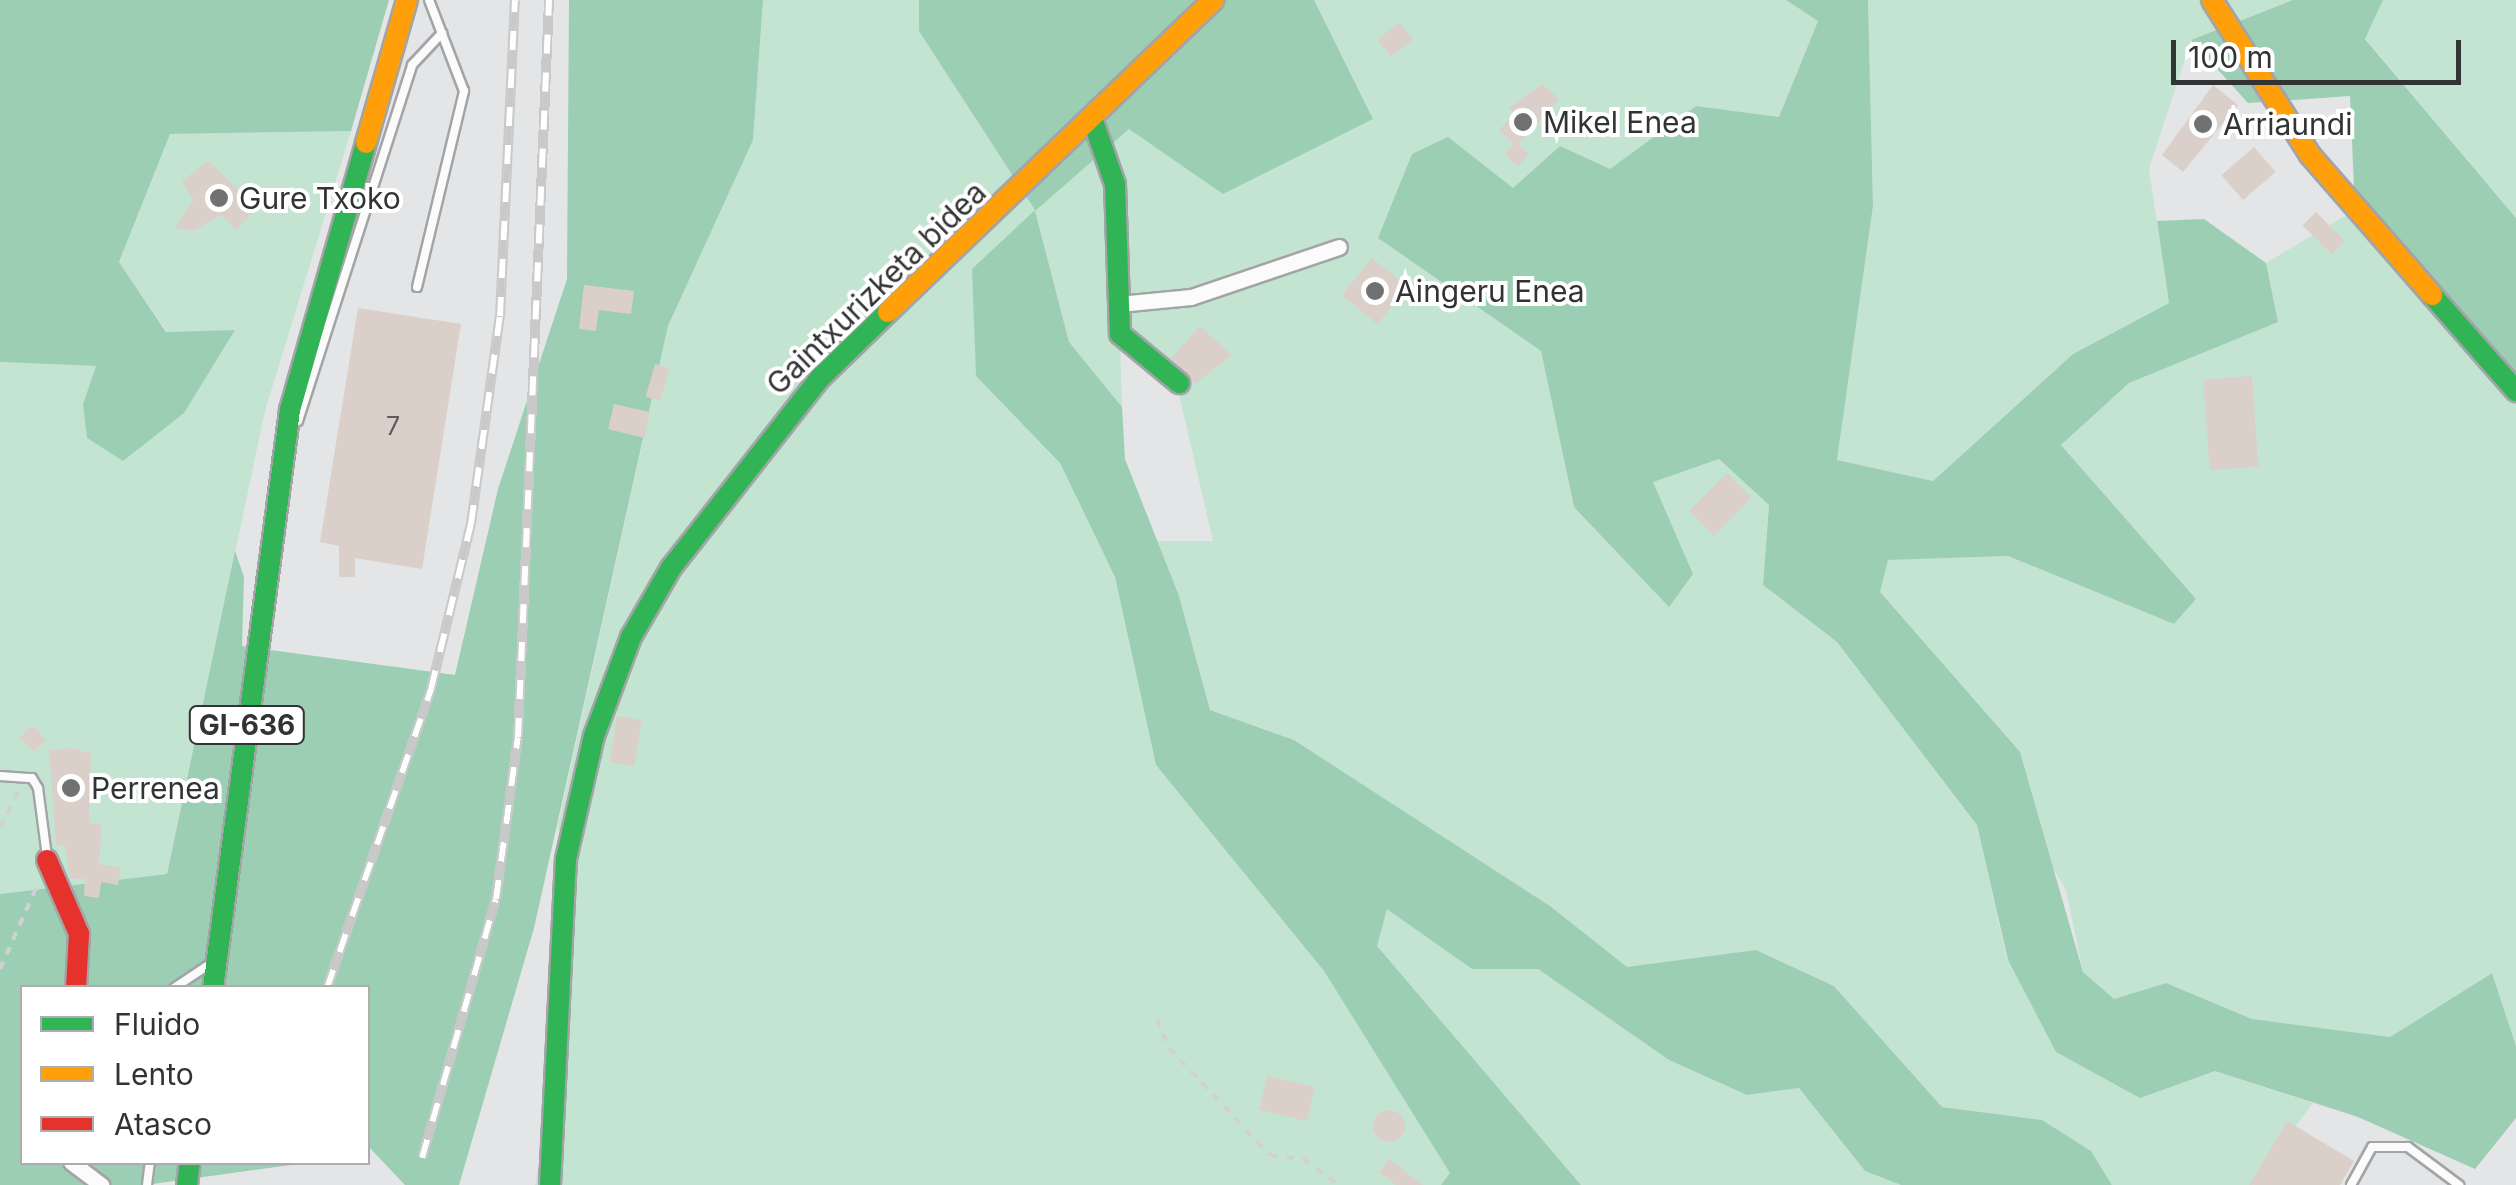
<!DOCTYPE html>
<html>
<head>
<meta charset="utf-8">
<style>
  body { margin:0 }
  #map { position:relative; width:2516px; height:1185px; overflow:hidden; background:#e3e5e7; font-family:Inter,sans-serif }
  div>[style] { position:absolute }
  .green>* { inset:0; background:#c4e4d2 }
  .forest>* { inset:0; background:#9cceb4 }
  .building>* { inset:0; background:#dbd0c9; transform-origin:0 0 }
  .round { border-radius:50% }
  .path>* { height:4px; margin-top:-2px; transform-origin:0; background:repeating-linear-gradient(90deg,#d1d1d2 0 8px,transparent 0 16px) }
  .roads { filter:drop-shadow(2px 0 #a2a4a6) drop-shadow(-2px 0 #a2a4a6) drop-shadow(0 2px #a2a4a6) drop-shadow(0 -2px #a2a4a6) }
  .lane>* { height:8px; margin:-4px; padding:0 4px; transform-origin:4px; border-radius:4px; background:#fbfbfb }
  .street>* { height:15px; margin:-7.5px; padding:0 7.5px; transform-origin:7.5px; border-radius:7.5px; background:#fbfbfb }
  .fast>* { height:20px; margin:-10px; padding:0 10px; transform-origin:10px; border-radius:10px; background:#30b455 }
  .slow>* { height:20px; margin:-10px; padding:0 10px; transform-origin:10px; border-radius:10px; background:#ff9f0a }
  .jam>* { height:20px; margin:-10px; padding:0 10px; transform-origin:10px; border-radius:10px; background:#e5322d }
  .rail>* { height:10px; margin-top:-5px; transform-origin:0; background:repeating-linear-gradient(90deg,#fff 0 19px,#c9c9c9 0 38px); box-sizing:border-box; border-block:2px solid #c9c9c9 }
  .dots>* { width:28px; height:28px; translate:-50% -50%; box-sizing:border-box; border:5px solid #fff; border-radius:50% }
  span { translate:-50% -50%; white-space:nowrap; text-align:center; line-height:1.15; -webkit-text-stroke:8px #fff; paint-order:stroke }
  .number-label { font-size:25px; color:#5c5a5a }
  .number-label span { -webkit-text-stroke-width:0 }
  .shield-label span { padding:2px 8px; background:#fff; border:2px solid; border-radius:8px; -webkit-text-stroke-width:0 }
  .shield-label { font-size:28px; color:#323335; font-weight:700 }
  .poi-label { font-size:30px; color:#323335 }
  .left { translate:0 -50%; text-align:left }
  .street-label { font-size:30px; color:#323335 }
  .legend { position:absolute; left:20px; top:985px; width:350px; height:180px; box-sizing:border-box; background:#fff; border:2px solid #adadae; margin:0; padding:12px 18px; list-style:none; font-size:30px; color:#323335 }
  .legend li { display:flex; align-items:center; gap:20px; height:50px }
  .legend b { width:50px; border:2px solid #adadae }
  .scale { position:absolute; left:2171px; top:40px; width:290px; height:45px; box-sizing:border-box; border:5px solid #323335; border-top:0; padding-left:12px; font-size:30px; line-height:35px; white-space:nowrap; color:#323335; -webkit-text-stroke:8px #fff; paint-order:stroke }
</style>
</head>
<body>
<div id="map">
  <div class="green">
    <div style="clip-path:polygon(763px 0,919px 0,919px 31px,1129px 129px,1373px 119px,1314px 0,1786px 0,1818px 21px,1779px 117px,1696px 106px,1610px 170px,1513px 188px,1378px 238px,1541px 351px,1574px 507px,1693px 574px,1652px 482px,1719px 459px,1769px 505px,1763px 585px,1837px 642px,1977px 825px,2007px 960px,2139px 1098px,2215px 1071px,2313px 1103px,2250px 1185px,2112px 1185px,2091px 1151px,2042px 1120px,1942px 1107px,1834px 986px,1756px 950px,1627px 968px,1550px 906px,1294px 740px,1210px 710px,1179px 596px,1153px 541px,1213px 541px,1179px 394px,1120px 343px,1122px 407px,1069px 342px,1035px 212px,976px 376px,1060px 463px,1115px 577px,1156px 765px,1324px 971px,1451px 1173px,1441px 1185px,535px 1185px,570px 1005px,573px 835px,557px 830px,668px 326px,753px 140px)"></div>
    <div style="clip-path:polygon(1868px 0,2293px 0,2191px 40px,2149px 169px,2169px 303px,2073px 354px,1933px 481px,1837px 460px,1873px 206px)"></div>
    <div style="clip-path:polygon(2383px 0,2516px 0,2516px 218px,2365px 38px)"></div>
    <div style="clip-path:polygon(351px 131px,265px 411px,167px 874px,0 894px,0 362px,96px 366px,83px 404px,234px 330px,167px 332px,119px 262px,170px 134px)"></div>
    <div style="clip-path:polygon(2355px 210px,2516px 382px,2516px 1046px,2491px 973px,2390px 1037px,2252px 1019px,2166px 983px,2114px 999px,2083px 972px,2066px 890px,1927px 655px,1880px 592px,1887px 560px,2008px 556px,2174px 624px,2196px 599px,2061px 445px,2129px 383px,2277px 322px,2266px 263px)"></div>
    <div style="clip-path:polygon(1387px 908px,1472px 969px,1538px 969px,1669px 1060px,1747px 1095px,1799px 1088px,1865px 1171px,1901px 1185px,1581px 1185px,1376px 946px)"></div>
  </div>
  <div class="forest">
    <div style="clip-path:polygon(0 0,389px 0,351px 131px,170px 134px,119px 262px,166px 332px,235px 330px,184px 413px,123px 461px,87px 438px,83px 404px,96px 366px,0 362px)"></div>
    <div style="clip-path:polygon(569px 0,763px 0,753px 140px,668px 326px,534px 928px,459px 1185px,405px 1185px,368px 1146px,368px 988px,22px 988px,22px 1162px,306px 1163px,145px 1185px,0 1185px,0 894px,167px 874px,235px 551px,244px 577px,242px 646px,455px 675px,498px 489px,567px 279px)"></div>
    <div style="clip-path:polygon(919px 0,1314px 0,1373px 119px,1223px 194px,1129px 129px,1035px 211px,1069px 342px,1122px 407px,1125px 459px,1179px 596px,1210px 710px,1294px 740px,1550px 906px,1627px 967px,1756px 950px,1834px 986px,1942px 1107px,2042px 1120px,2091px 1151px,2112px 1185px,1901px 1185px,1865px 1171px,1799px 1088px,1747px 1095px,1669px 1060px,1538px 969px,1472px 969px,1387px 909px,1377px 946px,1581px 1185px,1441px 1185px,1450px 1173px,1324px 971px,1156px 765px,1115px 577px,1060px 463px,976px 376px,972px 269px,1035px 210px,919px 31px)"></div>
    <div style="clip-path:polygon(1786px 0,1868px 0,1873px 206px,1837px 460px,1933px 481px,2073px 354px,2169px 303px,2157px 221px,2204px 219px,2266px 263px,2278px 322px,2129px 383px,2061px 445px,2196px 599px,2174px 624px,2008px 556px,1888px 560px,1880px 592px,2020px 752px,2083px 972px,2114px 999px,2166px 983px,2252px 1019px,2390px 1037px,2492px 973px,2516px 1046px,2516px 1118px,2475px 1169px,2358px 1117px,2215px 1071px,2140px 1098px,2056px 1052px,2008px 960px,1977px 825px,1837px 642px,1763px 585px,1769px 505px,1719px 459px,1653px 482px,1693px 574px,1669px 607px,1574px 507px,1541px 351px,1378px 238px,1412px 154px,1448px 137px,1513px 188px,1560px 146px,1610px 169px,1696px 106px,1779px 117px,1818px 21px)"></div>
    <div style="clip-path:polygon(2293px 0,2383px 0,2365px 39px,2516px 218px,2516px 381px,2355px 210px,2350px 96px,2248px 103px,2191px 40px)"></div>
  </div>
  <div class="building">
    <div style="left:1399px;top:22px;width:22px;height:28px;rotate:51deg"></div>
    <div style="clip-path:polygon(1542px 84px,1559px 99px,1519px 144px,1529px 154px,1518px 166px,1504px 154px,1514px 144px,1499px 130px,1515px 114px,1509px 108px)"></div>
    <div style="clip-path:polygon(2213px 85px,2238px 105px,2183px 172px,2162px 155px)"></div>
    <div style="left:2254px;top:147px;width:33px;height:43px;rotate:49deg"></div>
    <div style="clip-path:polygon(208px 161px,257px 207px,237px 230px,221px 215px,194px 231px,175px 228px,193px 200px,182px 181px)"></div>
    <div style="left:2316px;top:212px;width:41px;height:19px;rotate:45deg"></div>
    <div style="left:1372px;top:258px;width:46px;height:48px;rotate:39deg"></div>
    <div style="clip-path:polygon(584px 285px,634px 291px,631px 314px,599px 310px,596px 331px,579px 329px)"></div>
    <div style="clip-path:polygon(358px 308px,461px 324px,422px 569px,355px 558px,355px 577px,339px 577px,339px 546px,320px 542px)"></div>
    <div style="clip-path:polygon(1200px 326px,1232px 355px,1195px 384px,1171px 358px)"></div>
    <div style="left:655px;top:364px;width:15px;height:34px;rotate:16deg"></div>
    <div style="left:2252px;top:376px;width:91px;height:49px;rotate:86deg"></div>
    <div style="left:614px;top:404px;width:37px;height:26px;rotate:13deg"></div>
    <div style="left:1727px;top:473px;width:35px;height:54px;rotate:45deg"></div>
    <div style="left:617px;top:716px;width:25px;height:47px;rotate:9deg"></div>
    <div style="left:32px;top:725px;width:20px;height:18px;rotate:45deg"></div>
    <div style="clip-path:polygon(74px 748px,91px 754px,89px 823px,102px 824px,99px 864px,121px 868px,118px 885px,101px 882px,99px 898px,84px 896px,85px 879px,70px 879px,65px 846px,56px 845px,49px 750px)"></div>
    <div style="left:1267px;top:1076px;width:49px;height:35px;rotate:13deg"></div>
    <div class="round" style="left:1373px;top:1110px;width:32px;height:32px"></div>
    <div style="clip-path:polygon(2287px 1121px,2354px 1161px,2340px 1185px,2249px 1185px)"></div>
    <div style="clip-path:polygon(1389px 1159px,1423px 1185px,1396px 1185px,1379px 1172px)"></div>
  </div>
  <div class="path">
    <div style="left:0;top:828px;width:40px;rotate:-63.4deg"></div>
    <div style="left:0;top:969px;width:91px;rotate:-66deg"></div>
    <div style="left:1157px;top:1019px;width:31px;rotate:68deg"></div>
    <div style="left:1169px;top:1048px;width:147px;rotate:46.7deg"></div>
    <div style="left:1270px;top:1155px;width:33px;rotate:7deg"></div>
    <div style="left:1303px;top:1159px;width:44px;rotate:35.8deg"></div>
  </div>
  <div class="roads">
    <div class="lane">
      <div style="left:417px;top:287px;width:202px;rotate:-76.5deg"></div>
      <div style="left:464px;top:91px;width:97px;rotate:-111deg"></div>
      <div style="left:298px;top:421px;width:374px;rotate:-72.2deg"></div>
      <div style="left:412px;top:65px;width:44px;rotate:-46.8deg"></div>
      <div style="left:0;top:776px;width:32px;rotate:4deg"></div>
      <div style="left:32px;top:778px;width:12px;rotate:59deg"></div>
      <div style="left:38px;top:788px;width:69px;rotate:82.5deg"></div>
      <div style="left:174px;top:988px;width:47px;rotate:-33.7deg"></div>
      <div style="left:147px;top:1185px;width:23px;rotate:-83deg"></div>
      <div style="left:2351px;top:1185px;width:43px;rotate:-61.1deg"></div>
      <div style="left:2372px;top:1147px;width:36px"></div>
      <div style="left:2408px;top:1147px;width:64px;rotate:36.7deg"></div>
    </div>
    <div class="street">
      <div style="left:1119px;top:304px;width:72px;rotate:-5.6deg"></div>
      <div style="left:1191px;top:297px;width:156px;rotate:-18.7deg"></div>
      <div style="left:71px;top:1162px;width:38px;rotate:37deg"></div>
    </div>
    <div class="fast">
      <div style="left:1093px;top:121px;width:67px;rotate:70.8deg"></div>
      <div style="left:1115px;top:184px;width:150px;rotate:88.1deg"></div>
      <div style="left:1120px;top:334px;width:77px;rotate:39.7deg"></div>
      <div style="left:2432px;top:295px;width:128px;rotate:48.8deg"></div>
      <div style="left:213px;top:988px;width:583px;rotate:-82.41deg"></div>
      <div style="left:290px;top:410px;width:278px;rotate:-74.1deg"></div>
      <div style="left:187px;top:1185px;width:23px;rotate:-83deg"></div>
      <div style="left:550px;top:1185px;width:326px;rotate:-87.2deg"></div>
      <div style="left:566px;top:859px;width:126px;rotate:-77.2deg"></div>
      <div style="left:594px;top:736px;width:106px;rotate:-69.5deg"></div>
      <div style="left:631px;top:637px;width:80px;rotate:-59.9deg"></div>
      <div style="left:671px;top:568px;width:243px;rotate:-51.9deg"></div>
      <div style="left:821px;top:377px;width:93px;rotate:-44.1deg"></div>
    </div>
    <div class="slow">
      <div style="left:2212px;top:0;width:183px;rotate:57.7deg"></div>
      <div style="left:2310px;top:155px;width:186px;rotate:48.9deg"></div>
      <div style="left:366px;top:143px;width:149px;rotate:-74deg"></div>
      <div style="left:888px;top:312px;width:451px;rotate:-43.8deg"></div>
    </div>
    <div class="jam">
      <div style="left:47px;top:860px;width:81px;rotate:66.6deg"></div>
      <div style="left:79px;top:934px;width:54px;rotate:93.2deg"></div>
    </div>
  </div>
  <div class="rail">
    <div style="left:327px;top:988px;width:317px;rotate:-70.8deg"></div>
    <div style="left:431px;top:689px;width:170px;rotate:-76.4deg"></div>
    <div style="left:471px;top:524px;width:210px;rotate:-82.1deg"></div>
    <div style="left:500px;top:316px;width:316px;rotate:-87.3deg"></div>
    <div style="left:422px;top:1158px;width:269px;rotate:-74.1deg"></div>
    <div style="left:496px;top:899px;width:163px;rotate:-82.3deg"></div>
    <div style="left:518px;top:737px;width:738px;rotate:-87.59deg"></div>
  </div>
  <div class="dots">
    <div style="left:1523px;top:122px;background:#707173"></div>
    <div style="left:2203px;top:124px;background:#707173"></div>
    <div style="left:219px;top:198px;background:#707173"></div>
    <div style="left:1375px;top:291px;background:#707173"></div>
    <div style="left:71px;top:788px;background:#707173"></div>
  </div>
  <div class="number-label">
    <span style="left:393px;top:426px">7</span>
  </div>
  <div class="shield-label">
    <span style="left:247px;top:725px">GI-636</span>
  </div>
  <div class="poi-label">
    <span class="left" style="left:1543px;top:122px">Mikel Enea</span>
    <span class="left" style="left:2223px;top:124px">Arriaundi</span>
    <span class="left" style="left:239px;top:198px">Gure Txoko</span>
    <span class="left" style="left:1395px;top:291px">Aingeru Enea</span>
    <span class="left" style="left:91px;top:788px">Perrenea</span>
  </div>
  <div class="street-label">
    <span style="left:876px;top:288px;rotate:-44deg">Gaintxurizketa bidea</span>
  </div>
  <ul class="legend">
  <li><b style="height:12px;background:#30b455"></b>Fluido</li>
  <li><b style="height:12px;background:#ff9f0a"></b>Lento</li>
  <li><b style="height:12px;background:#e5322d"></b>Atasco</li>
  </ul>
  <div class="scale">100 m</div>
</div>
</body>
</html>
